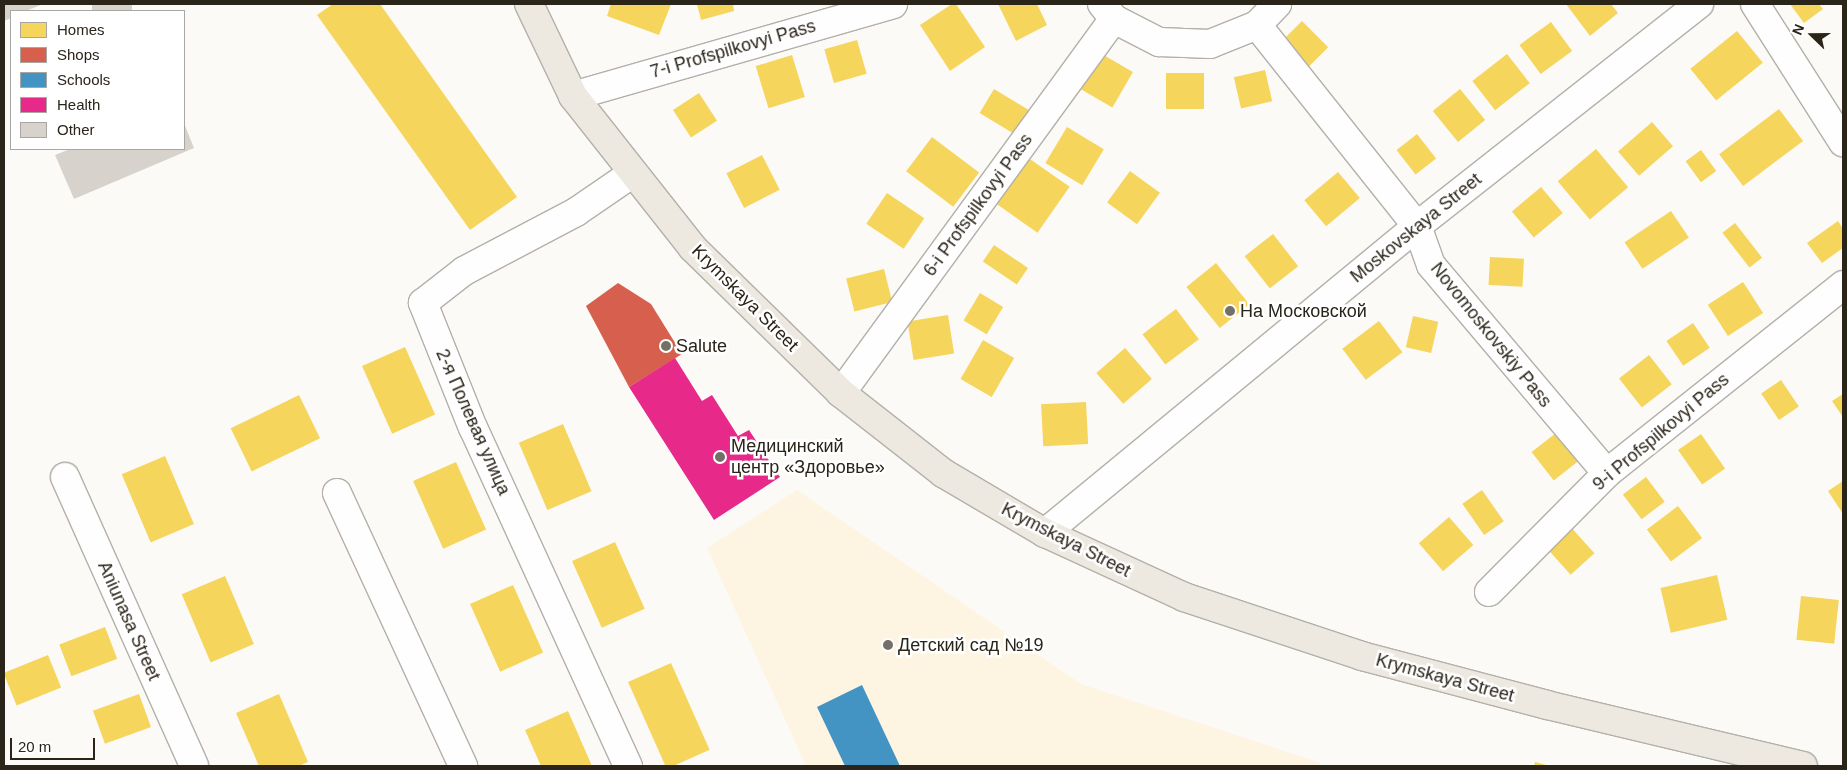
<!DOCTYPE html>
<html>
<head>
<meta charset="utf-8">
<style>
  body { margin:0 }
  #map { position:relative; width:1847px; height:770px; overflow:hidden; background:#fcfaf7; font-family:Arial,sans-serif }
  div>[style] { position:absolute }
  .built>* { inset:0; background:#fef4e2 }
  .homes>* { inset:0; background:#f6d55c; transform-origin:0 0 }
  .shops>* { inset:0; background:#d6604d }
  .schools>* { inset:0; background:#4393c3 }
  .health>* { inset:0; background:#e7298a }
  .building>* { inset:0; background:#d7d3cc; transform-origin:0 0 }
  .roads { filter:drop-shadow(1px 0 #b3b0a9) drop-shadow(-1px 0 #b3b0a9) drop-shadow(0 1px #b3b0a9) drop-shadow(0 -1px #b3b0a9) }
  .minor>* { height:28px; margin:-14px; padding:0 14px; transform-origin:14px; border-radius:14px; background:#fffefe }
  .major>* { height:28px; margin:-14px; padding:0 14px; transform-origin:14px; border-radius:14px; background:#ede9e1 }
  .dots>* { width:14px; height:14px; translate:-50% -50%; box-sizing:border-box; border:2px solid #fff; border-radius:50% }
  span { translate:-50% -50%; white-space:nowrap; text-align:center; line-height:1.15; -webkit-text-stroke:5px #fff; paint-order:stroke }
  .street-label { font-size:18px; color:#2a2419 }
  .poi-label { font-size:18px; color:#2a2419 }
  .left { translate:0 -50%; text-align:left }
  .frame { position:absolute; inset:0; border:5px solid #2a2419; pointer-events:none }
  .legend { position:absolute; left:10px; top:10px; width:175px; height:140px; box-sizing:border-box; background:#fff; border:1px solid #aaa7a3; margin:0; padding:6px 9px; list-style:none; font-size:15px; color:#2a2419 }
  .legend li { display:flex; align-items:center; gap:10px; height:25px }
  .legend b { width:25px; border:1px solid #aaa7a3 }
  .north { position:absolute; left:1787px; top:10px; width:50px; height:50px; -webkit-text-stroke:4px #fff; paint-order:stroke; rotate:292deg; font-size:14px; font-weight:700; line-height:20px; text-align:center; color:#2a2419 }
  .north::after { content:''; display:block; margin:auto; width:18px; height:22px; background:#2a2419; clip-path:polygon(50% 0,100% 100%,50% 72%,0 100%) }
  .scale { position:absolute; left:10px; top:738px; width:85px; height:22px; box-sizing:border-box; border:2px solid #2a2419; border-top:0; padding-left:6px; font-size:15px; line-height:18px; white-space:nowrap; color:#2a2419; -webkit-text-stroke:4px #fff; paint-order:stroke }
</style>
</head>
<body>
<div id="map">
  <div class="built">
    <div style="clip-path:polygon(797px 490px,1081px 684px,1318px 762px,1321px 766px,806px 766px,707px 548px)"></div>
  </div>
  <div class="homes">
    <div style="clip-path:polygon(333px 4px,380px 4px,517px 197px,470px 230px,317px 15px)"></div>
    <div style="clip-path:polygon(611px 4px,671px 4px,659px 35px,607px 16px)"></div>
    <div style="clip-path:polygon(697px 4px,733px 4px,734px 11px,701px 20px)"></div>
    <div style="clip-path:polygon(952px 4px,956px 4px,985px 47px,950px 71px,920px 25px)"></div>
    <div style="clip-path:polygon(998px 4px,1037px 4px,1047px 25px,1016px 41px)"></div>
    <div style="clip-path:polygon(1566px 4px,1611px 4px,1618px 13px,1590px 36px)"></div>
    <div style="clip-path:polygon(1790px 4px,1819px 4px,1823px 9px,1804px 23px)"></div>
    <div style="left:1302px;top:21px;width:37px;height:28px;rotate:45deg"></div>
    <div style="left:1551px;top:22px;width:36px;height:39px;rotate:54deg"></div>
    <div style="left:1737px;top:31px;width:41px;height:60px;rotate:51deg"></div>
    <div style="left:857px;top:40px;width:35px;height:34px;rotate:74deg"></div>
    <div style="left:1100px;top:53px;width:38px;height:41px;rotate:30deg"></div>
    <div style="left:1507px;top:54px;width:37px;height:44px;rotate:52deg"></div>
    <div style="left:792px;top:55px;width:44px;height:38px;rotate:73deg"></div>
    <div style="left:1265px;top:70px;width:32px;height:32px;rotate:77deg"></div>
    <div style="left:1204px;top:73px;width:36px;height:38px;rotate:90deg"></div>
    <div style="left:994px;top:89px;width:42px;height:28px;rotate:31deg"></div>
    <div style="left:1460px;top:89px;width:40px;height:35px;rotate:51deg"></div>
    <div style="left:699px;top:93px;width:33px;height:31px;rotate:57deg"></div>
    <div style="left:1779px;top:109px;width:40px;height:75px;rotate:53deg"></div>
    <div style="left:1652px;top:122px;width:32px;height:45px;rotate:49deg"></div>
    <div style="left:1067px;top:127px;width:43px;height:42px;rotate:31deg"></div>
    <div style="left:1417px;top:134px;width:31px;height:26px;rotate:52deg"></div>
    <div style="left:932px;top:137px;width:59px;height:43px;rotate:37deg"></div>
    <div style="left:1596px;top:149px;width:50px;height:50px;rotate:50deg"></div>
    <div style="left:1701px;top:150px;width:26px;height:19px;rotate:54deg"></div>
    <div style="left:762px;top:155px;width:39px;height:40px;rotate:63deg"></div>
    <div style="left:1027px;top:157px;width:52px;height:56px;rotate:35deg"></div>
    <div style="left:1130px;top:171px;width:37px;height:39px;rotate:36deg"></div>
    <div style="left:1338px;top:172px;width:34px;height:44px;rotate:50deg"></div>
    <div style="left:1541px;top:187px;width:34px;height:38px;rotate:50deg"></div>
    <div style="left:887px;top:193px;width:45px;height:37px;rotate:34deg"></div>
    <div style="left:1671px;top:211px;width:32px;height:56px;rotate:56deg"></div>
    <div style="clip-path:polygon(1838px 221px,1843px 229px,1843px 248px,1822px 263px,1807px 243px)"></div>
    <div style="left:1735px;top:223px;width:44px;height:16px;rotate:52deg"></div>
    <div style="left:1273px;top:234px;width:41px;height:36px;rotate:52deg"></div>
    <div style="left:994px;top:245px;width:41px;height:20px;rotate:34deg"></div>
    <div style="left:1490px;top:257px;width:34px;height:28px;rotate:3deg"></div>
    <div style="left:1216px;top:263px;width:53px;height:38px;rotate:51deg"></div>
    <div style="left:884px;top:269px;width:34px;height:39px;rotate:76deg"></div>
    <div style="left:1743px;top:282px;width:37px;height:42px;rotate:57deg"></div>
    <div style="left:980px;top:293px;width:27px;height:32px;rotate:31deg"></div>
    <div style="left:1176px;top:309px;width:38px;height:42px;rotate:53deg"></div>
    <div style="left:948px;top:315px;width:39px;height:41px;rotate:81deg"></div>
    <div style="left:1413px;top:316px;width:26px;height:32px;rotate:13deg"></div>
    <div style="left:1379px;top:321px;width:39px;height:46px;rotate:53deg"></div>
    <div style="left:1693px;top:323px;width:30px;height:32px;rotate:56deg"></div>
    <div style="left:983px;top:340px;width:36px;height:45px;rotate:30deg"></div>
    <div style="left:405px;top:347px;width:74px;height:47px;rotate:66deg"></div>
    <div style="left:1125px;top:348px;width:41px;height:38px;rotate:49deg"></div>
    <div style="left:1649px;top:355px;width:37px;height:38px;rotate:52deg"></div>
    <div style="left:1781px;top:380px;width:32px;height:24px;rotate:56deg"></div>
    <div style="clip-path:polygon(1843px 394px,1843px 417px,1832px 401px)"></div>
    <div style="left:299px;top:395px;width:48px;height:76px;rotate:64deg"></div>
    <div style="left:1086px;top:402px;width:42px;height:45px;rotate:87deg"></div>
    <div style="left:563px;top:424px;width:73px;height:48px;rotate:67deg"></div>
    <div style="left:1556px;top:433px;width:36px;height:31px;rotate:52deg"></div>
    <div style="left:1701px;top:434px;width:42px;height:28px;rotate:55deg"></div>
    <div style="left:165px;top:456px;width:74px;height:47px;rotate:67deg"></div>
    <div style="left:456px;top:462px;width:74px;height:47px;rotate:66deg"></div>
    <div style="left:1646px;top:477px;width:31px;height:29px;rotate:53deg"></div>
    <div style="clip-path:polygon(1843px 481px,1843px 514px,1828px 491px)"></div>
    <div style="left:1482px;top:490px;width:38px;height:24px;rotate:55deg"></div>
    <div style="left:1678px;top:506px;width:40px;height:39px;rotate:53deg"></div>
    <div style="left:1449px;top:517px;width:37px;height:40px;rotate:49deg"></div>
    <div style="left:1569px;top:525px;width:38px;height:32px;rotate:48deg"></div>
    <div style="left:615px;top:542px;width:73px;height:47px;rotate:66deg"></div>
    <div style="left:1717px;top:575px;width:46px;height:58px;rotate:77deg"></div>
    <div style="left:225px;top:576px;width:74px;height:47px;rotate:67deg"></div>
    <div style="left:513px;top:585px;width:74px;height:47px;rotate:66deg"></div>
    <div style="left:1801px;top:596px;width:38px;height:44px;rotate:6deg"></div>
    <div style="left:105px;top:627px;width:34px;height:49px;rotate:69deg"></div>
    <div style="left:48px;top:655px;width:35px;height:48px;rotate:68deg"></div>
    <div style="left:671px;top:663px;width:95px;height:47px;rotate:66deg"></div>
    <div style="left:139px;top:694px;width:35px;height:49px;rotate:70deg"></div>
    <div style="clip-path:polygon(279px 694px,308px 762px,299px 766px,259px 766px,236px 713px)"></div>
    <div style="clip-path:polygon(568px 711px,592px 766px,541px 766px,525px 730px)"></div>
    <div style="clip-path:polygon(1535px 762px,1550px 766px,1534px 766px)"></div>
  </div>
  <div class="shops">
    <div style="clip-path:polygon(618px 283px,651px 304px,682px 354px,629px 387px,586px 306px)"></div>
  </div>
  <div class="schools">
    <div style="clip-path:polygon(862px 685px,900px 766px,845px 766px,817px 707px)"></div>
  </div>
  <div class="health">
    <div style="clip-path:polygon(675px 358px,702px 401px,712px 395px,738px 436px,749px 430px,780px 477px,714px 520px,629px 387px)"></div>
  </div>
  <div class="building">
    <div style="clip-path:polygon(4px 4px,43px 4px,26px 11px,11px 11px,11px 18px,4px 21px)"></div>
    <div style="left:92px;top:4px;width:40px;height:8px"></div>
    <div style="clip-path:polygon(184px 123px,194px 148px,74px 199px,55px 155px,70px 149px,184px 149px)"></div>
  </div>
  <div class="roads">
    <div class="minor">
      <div style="left:1102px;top:4px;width:19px;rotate:51deg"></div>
      <div style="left:1114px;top:19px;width:51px;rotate:27.1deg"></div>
      <div style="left:1159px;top:42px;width:51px;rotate:2.2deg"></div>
      <div style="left:1210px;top:44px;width:51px;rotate:-22deg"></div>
      <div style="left:1257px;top:25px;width:29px;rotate:-46deg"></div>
      <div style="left:1755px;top:4px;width:164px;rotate:57.5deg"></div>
      <div style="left:1257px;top:25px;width:257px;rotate:51.5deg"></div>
      <div style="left:1417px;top:226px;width:41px;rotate:70.3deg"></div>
      <div style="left:1431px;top:265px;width:272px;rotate:49.8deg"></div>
      <div style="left:573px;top:96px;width:333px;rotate:-16deg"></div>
      <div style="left:841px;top:393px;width:463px;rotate:-53.9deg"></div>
      <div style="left:65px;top:477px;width:316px;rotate:65.9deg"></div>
      <div style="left:337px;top:493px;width:301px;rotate:65.2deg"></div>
      <div style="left:1045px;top:533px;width:482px;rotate:-39.5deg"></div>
      <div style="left:1417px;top:226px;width:359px;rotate:-38.2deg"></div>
      <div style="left:1489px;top:592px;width:168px;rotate:-45.2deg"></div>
      <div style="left:1607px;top:473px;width:302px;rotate:-38.5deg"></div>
      <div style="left:628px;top:766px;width:372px;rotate:-114.6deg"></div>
      <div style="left:473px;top:428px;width:135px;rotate:-111.8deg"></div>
      <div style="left:423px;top:303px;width:52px;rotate:-38deg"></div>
      <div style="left:464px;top:271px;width:127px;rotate:-27.8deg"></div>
      <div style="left:576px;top:212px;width:69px;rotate:-34.4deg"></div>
    </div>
    <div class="major">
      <div style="left:529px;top:4px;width:102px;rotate:64.4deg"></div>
      <div style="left:573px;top:96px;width:194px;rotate:51.7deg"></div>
      <div style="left:693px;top:248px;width:207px;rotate:44.4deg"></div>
      <div style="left:841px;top:393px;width:130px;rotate:38.1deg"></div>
      <div style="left:943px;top:473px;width:118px;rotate:30.5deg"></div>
      <div style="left:1045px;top:533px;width:153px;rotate:24.7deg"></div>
      <div style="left:1184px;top:597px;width:188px;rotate:18.3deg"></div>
      <div style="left:1362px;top:656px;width:191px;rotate:14.8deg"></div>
      <div style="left:1547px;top:705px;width:263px;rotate:13.4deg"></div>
    </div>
  </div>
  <div class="dots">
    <div style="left:1230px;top:311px;background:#746f67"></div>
    <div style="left:666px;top:346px;background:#746f67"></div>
    <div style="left:720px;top:457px;background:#746f67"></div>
    <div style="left:888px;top:645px;background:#746f67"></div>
  </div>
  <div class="street-label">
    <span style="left:733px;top:49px;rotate:-16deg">7-i Profspilkovyi Pass</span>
    <span style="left:978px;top:205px;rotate:-54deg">6-i Profspilkovyi Pass</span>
    <span style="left:1416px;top:228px;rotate:-39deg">Moskovskaya Street</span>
    <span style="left:745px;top:298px;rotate:45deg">Krymskaya Street</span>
    <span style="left:1491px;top:335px;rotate:51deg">Novomoskovskiy Pass</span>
    <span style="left:473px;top:422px;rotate:66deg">2-я Полевая улица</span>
    <span style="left:1661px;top:432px;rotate:-40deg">9-i Profspilkovyi Pass</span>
    <span style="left:1066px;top:540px;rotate:27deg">Krymskaya Street</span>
    <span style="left:129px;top:621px;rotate:66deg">Aniunasa Street</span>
    <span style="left:1445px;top:678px;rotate:15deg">Krymskaya Street</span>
  </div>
  <div class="poi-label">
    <span class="left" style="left:1240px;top:311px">На Московской</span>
    <span class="left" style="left:676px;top:346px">Salute</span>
    <span class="left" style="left:731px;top:457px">Медицинский<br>центр «Здоровье»</span>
    <span class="left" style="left:898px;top:645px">Детский сад №19</span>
  </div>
  <div class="frame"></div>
  <ul class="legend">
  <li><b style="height:14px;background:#f6d55c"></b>Homes</li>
  <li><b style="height:14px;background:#d6604d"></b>Shops</li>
  <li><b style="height:14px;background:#4393c3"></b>Schools</li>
  <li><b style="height:14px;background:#e7298a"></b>Health</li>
  <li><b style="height:14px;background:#d7d3cc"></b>Other</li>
  </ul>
  <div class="north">N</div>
  <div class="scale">20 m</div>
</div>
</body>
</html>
